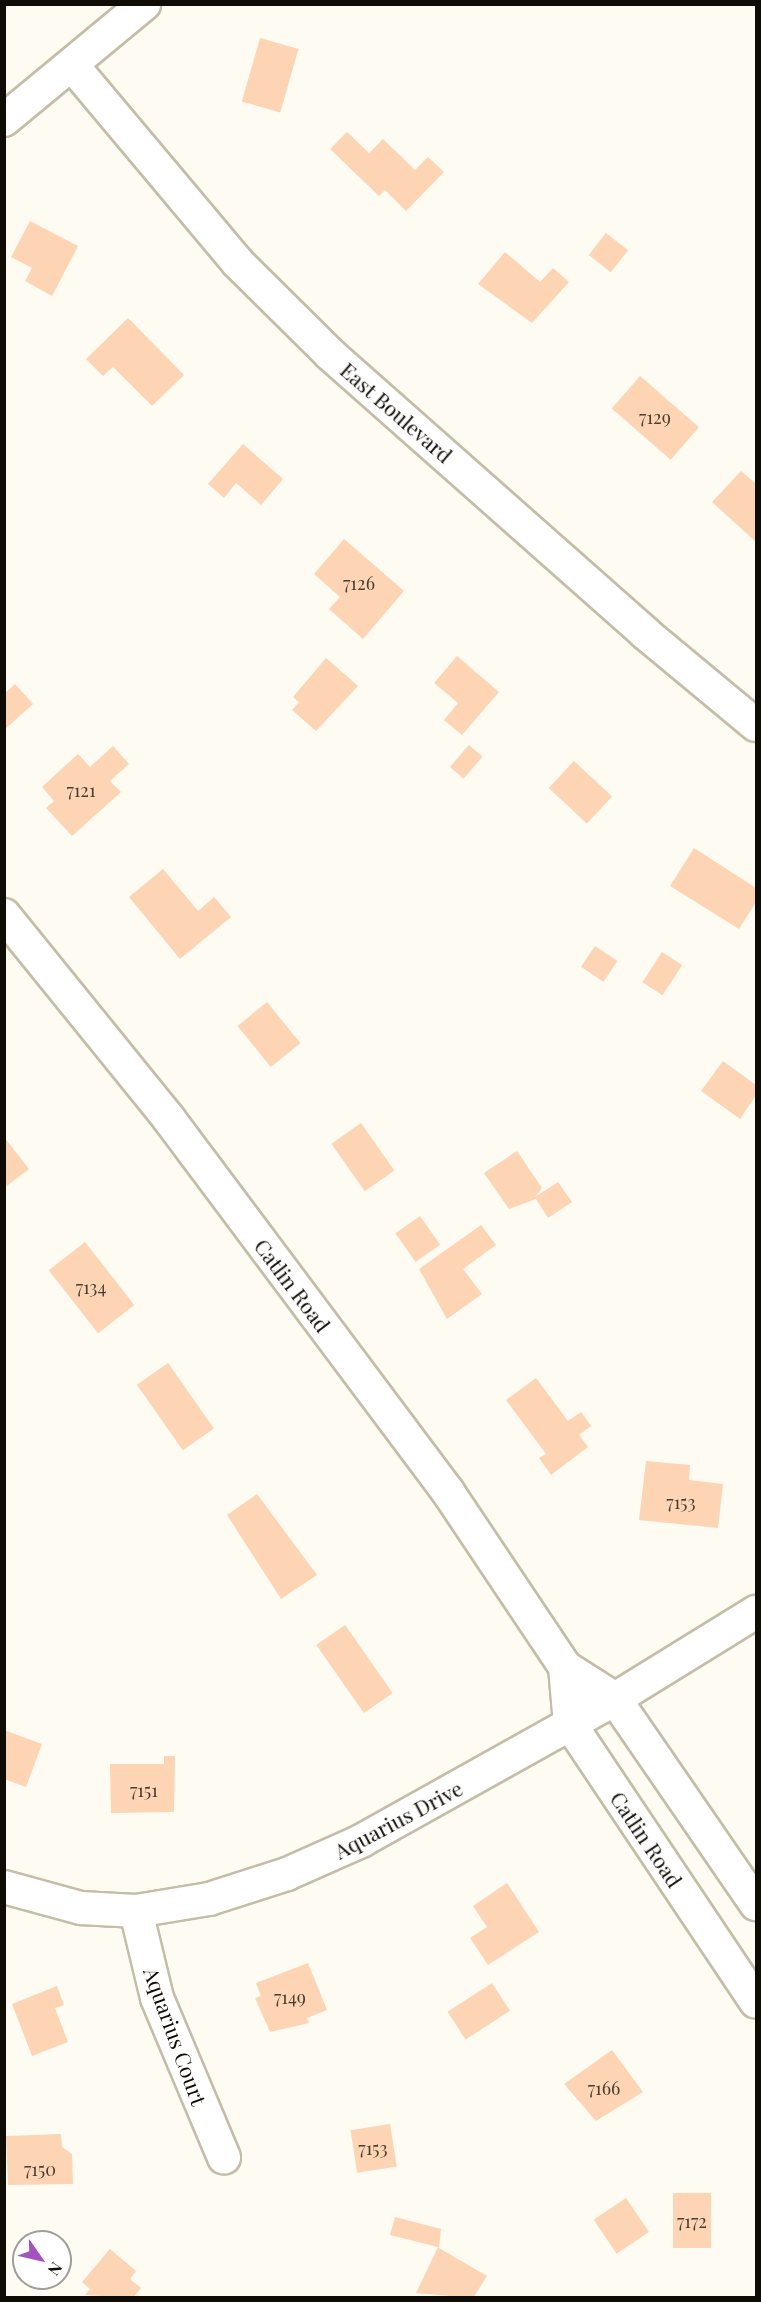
<!DOCTYPE html>
<html>
<head>
<meta charset="utf-8">
<style>
  body { margin:0 }
  #map { position:relative; width:761px; height:2302px; overflow:hidden; background:#fefbf2; font-family:"Playfair Display",serif }
  div>[style] { position:absolute }
  .building>* { inset:0; background:#fdd4b4; transform-origin:0 0 }
  .roads { filter:drop-shadow(2px 0 #c4bda7) drop-shadow(-2px 0 #c4bda7) drop-shadow(0 2px #c4bda7) drop-shadow(0 -2px #c4bda7) }
  .street>* { height:32px; margin:-16px; padding:0 16px; transform-origin:16px; border-radius:16px; background:#fff }
  span { translate:-50% -50%; white-space:nowrap; text-align:center; line-height:1.15; -webkit-text-stroke:6px #fff; paint-order:stroke }
  .number-label { font-size:18px; color:#4a3e31 }
  .number-label span { -webkit-text-stroke-width:0 }
  .street-label { font-size:21px; color:#0f0c05 }
  .frame { position:absolute; inset:0; border:6px solid #0f0c05; pointer-events:none }
  .north { position:absolute; left:12px; top:2230px; width:60px; height:60px; box-sizing:border-box; background:#fff; border:2px solid #9f9e9b; border-radius:50%; rotate:124deg; font-size:16px; font-weight:700; line-height:24px; text-align:center; color:#0f0c05 }
  .north::after { content:''; display:block; margin:auto; width:21px; height:27px; background:#a552c1; clip-path:polygon(50% 0,100% 100%,50% 72%,0 100%) }
</style>
</head>
<body>
<div id="map">
  <div class="building">
    <div style="left:260px;top:38px;width:40px;height:66px;rotate:16deg"></div>
    <div style="clip-path:polygon(347px 132px,369px 153px,383px 139px,415px 170px,428px 157px,444px 172px,406px 211px,385px 190px,379px 196px,330px 149px)"></div>
    <div style="clip-path:polygon(30px 221px,78px 246px,52px 296px,25px 281px,32px 268px,11px 257px)"></div>
    <div style="left:606px;top:233px;width:28px;height:28px;rotate:38deg"></div>
    <div style="clip-path:polygon(505px 252px,540px 282px,553px 268px,569px 282px,532px 323px,478px 284px)"></div>
    <div style="clip-path:polygon(128px 318px,184px 375px,152px 406px,113px 367px,103px 376px,86px 359px)"></div>
    <div style="left:640px;top:376px;width:78px;height:43px;rotate:41deg"></div>
    <div style="clip-path:polygon(243px 444px,283px 479px,261px 505px,236px 483px,224px 498px,208px 484px)"></div>
    <div style="clip-path:polygon(741px 471px,756px 484px,756px 542px,712px 502px)"></div>
    <div style="clip-path:polygon(344px 539px,404px 591px,363px 639px,329px 609px,340px 597px,314px 574px)"></div>
    <div style="clip-path:polygon(457px 656px,499px 692px,462px 735px,444px 720px,458px 703px,434px 683px)"></div>
    <div style="clip-path:polygon(326px 658px,358px 686px,316px 731px,292px 710px,299px 702px,293px 697px)"></div>
    <div style="clip-path:polygon(15px 684px,33px 704px,4px 730px,4px 694px)"></div>
    <div style="left:469px;top:745px;width:18px;height:29px;rotate:41deg"></div>
    <div style="clip-path:polygon(113px 746px,129px 764px,110px 781px,121px 792px,72px 836px,46px 808px,54px 801px,42px 787px,78px 754px,90px 767px)"></div>
    <div style="left:574px;top:761px;width:52px;height:37px;rotate:43deg"></div>
    <div style="clip-path:polygon(694px 848px,756px 888px,756px 902px,739px 929px,670px 886px)"></div>
    <div style="clip-path:polygon(163px 869px,198px 911px,214px 897px,231px 917px,180px 959px,129px 897px)"></div>
    <div style="left:595px;top:946px;width:27px;height:25px;rotate:34deg"></div>
    <div style="left:662px;top:952px;width:24px;height:36px;rotate:33deg"></div>
    <div style="left:267px;top:1002px;width:53px;height:38px;rotate:51deg"></div>
    <div style="clip-path:polygon(723px 1061px,756px 1085px,756px 1095px,740px 1119px,701px 1091px)"></div>
    <div style="left:361px;top:1123px;width:58px;height:36px;rotate:55deg"></div>
    <div style="clip-path:polygon(4px 1137px,29px 1169px,4px 1188px)"></div>
    <div style="clip-path:polygon(517px 1151px,542px 1188px,535px 1197px,558px 1182px,572px 1202px,548px 1218px,536px 1199px,509px 1209px,484px 1173px)"></div>
    <div style="left:420px;top:1216px;width:35px;height:30px;rotate:55deg"></div>
    <div style="clip-path:polygon(481px 1225px,496px 1245px,463px 1269px,482px 1294px,447px 1319px,419px 1269px)"></div>
    <div style="left:85px;top:1242px;width:80px;height:46px;rotate:52deg"></div>
    <div style="left:168px;top:1363px;width:80px;height:38px;rotate:55deg"></div>
    <div style="clip-path:polygon(536px 1378px,568px 1421px,581px 1412px,591px 1426px,579px 1435px,588px 1447px,551px 1475px,539px 1458px,546px 1454px,506px 1400px)"></div>
    <div style="clip-path:polygon(646px 1461px,690px 1465px,689px 1480px,723px 1484px,718px 1528px,639px 1520px)"></div>
    <div style="clip-path:polygon(257px 1494px,317px 1575px,281px 1599px,227px 1515px)"></div>
    <div style="left:345px;top:1625px;width:83px;height:35px;rotate:55deg"></div>
    <div style="clip-path:polygon(4px 1730px,42px 1744px,26px 1787px,4px 1779px)"></div>
    <div style="clip-path:polygon(164px 1756px,175px 1756px,174px 1812px,111px 1813px,110px 1764px,164px 1764px)"></div>
    <div style="clip-path:polygon(507px 1883px,539px 1932px,488px 1965px,470px 1938px,487px 1927px,473px 1906px)"></div>
    <div style="clip-path:polygon(308px 1963px,327px 2010px,307px 2018px,309px 2023px,270px 2032px,255px 1998px,261px 1996px,256px 1983px)"></div>
    <div style="left:492px;top:1983px;width:33px;height:53px;rotate:57deg"></div>
    <div style="clip-path:polygon(57px 1986px,64px 2005px,55px 2008px,68px 2042px,32px 2056px,12px 2004px)"></div>
    <div style="clip-path:polygon(612px 2050px,643px 2092px,596px 2121px,564px 2084px)"></div>
    <div style="left:390px;top:2124px;width:43px;height:40px;rotate:81deg"></div>
    <div style="clip-path:polygon(61px 2134px,62px 2147px,72px 2154px,73px 2184px,8px 2185px,6px 2136px)"></div>
    <div style="left:711px;top:2193px;width:55px;height:38px;rotate:90deg"></div>
    <div style="left:626px;top:2198px;width:41px;height:39px;rotate:56deg"></div>
    <div style="clip-path:polygon(395px 2217px,441px 2229px,439px 2248px,487px 2276px,473px 2298px,416px 2293px,438px 2247px,390px 2235px)"></div>
    <div style="clip-path:polygon(110px 2249px,136px 2271px,130px 2279px,141px 2288px,133px 2298px,85px 2295px,90px 2289px,82px 2282px)"></div>
  </div>
  <div class="roads">
    <div class="street">
      <div style="left:72px;top:65px;width:258px;rotate:50deg"></div>
      <div style="left:238px;top:263px;width:129px;rotate:44.7deg"></div>
      <div style="left:330px;top:354px;width:421px;rotate:41.5deg"></div>
      <div style="left:645px;top:633px;width:144px;rotate:39.7deg"></div>
      <div style="left:4px;top:120px;width:182px;rotate:-39.6deg"></div>
      <div style="left:4px;top:915px;width:262px;rotate:51deg"></div>
      <div style="left:169px;top:1119px;width:466px;rotate:53.2deg"></div>
      <div style="left:448px;top:1492px;width:211px;rotate:56.2deg"></div>
      <div style="left:565px;top:1667px;width:59px;rotate:32.6deg"></div>
      <div style="left:615px;top:1699px;width:249px;rotate:55.5deg"></div>
      <div style="left:565px;top:1667px;width:57px;rotate:85deg"></div>
      <div style="left:570px;top:1724px;width:334px;rotate:56.2deg"></div>
      <div style="left:4px;top:1887px;width:80px;rotate:15.3deg"></div>
      <div style="left:81px;top:1908px;width:55px;rotate:3.1deg"></div>
      <div style="left:136px;top:1911px;width:74px;rotate:-9.3deg"></div>
      <div style="left:209px;top:1899px;width:82px;rotate:-17.8deg"></div>
      <div style="left:287px;top:1874px;width:81px;rotate:-24deg"></div>
      <div style="left:361px;top:1841px;width:291px;rotate:-29.2deg"></div>
      <div style="left:615px;top:1699px;width:166px;rotate:-31.7deg"></div>
      <div style="left:136px;top:1911px;width:89px;rotate:76.4deg"></div>
      <div style="left:157px;top:1998px;width:173px;rotate:67.2deg"></div>
    </div>
  </div>
  <div class="number-label">
    <span style="left:655px;top:417px">7129</span>
    <span style="left:359px;top:583px">7126</span>
    <span style="left:81px;top:790px">7121</span>
    <span style="left:91px;top:1287px">7134</span>
    <span style="left:681px;top:1502px">7153</span>
    <span style="left:144px;top:1790px">7151</span>
    <span style="left:290px;top:1997px">7149</span>
    <span style="left:604px;top:2088px">7166</span>
    <span style="left:373px;top:2148px">7153</span>
    <span style="left:40px;top:2169px">7150</span>
    <span style="left:692px;top:2221px">7172</span>
  </div>
  <div class="street-label">
    <span style="left:397px;top:412px;rotate:41deg">East Boulevard</span>
    <span style="left:293px;top:1285px;rotate:53deg">Catlin Road</span>
    <span style="left:398px;top:1819px;rotate:-28deg">Aquarius Drive</span>
    <span style="left:647px;top:1839px;rotate:56deg">Catlin Road</span>
    <span style="left:176px;top:2036px;rotate:70deg">Aquarius Court</span>
  </div>
  <div class="frame"></div>
  <div class="north">N</div>
</div>
</body>
</html>
